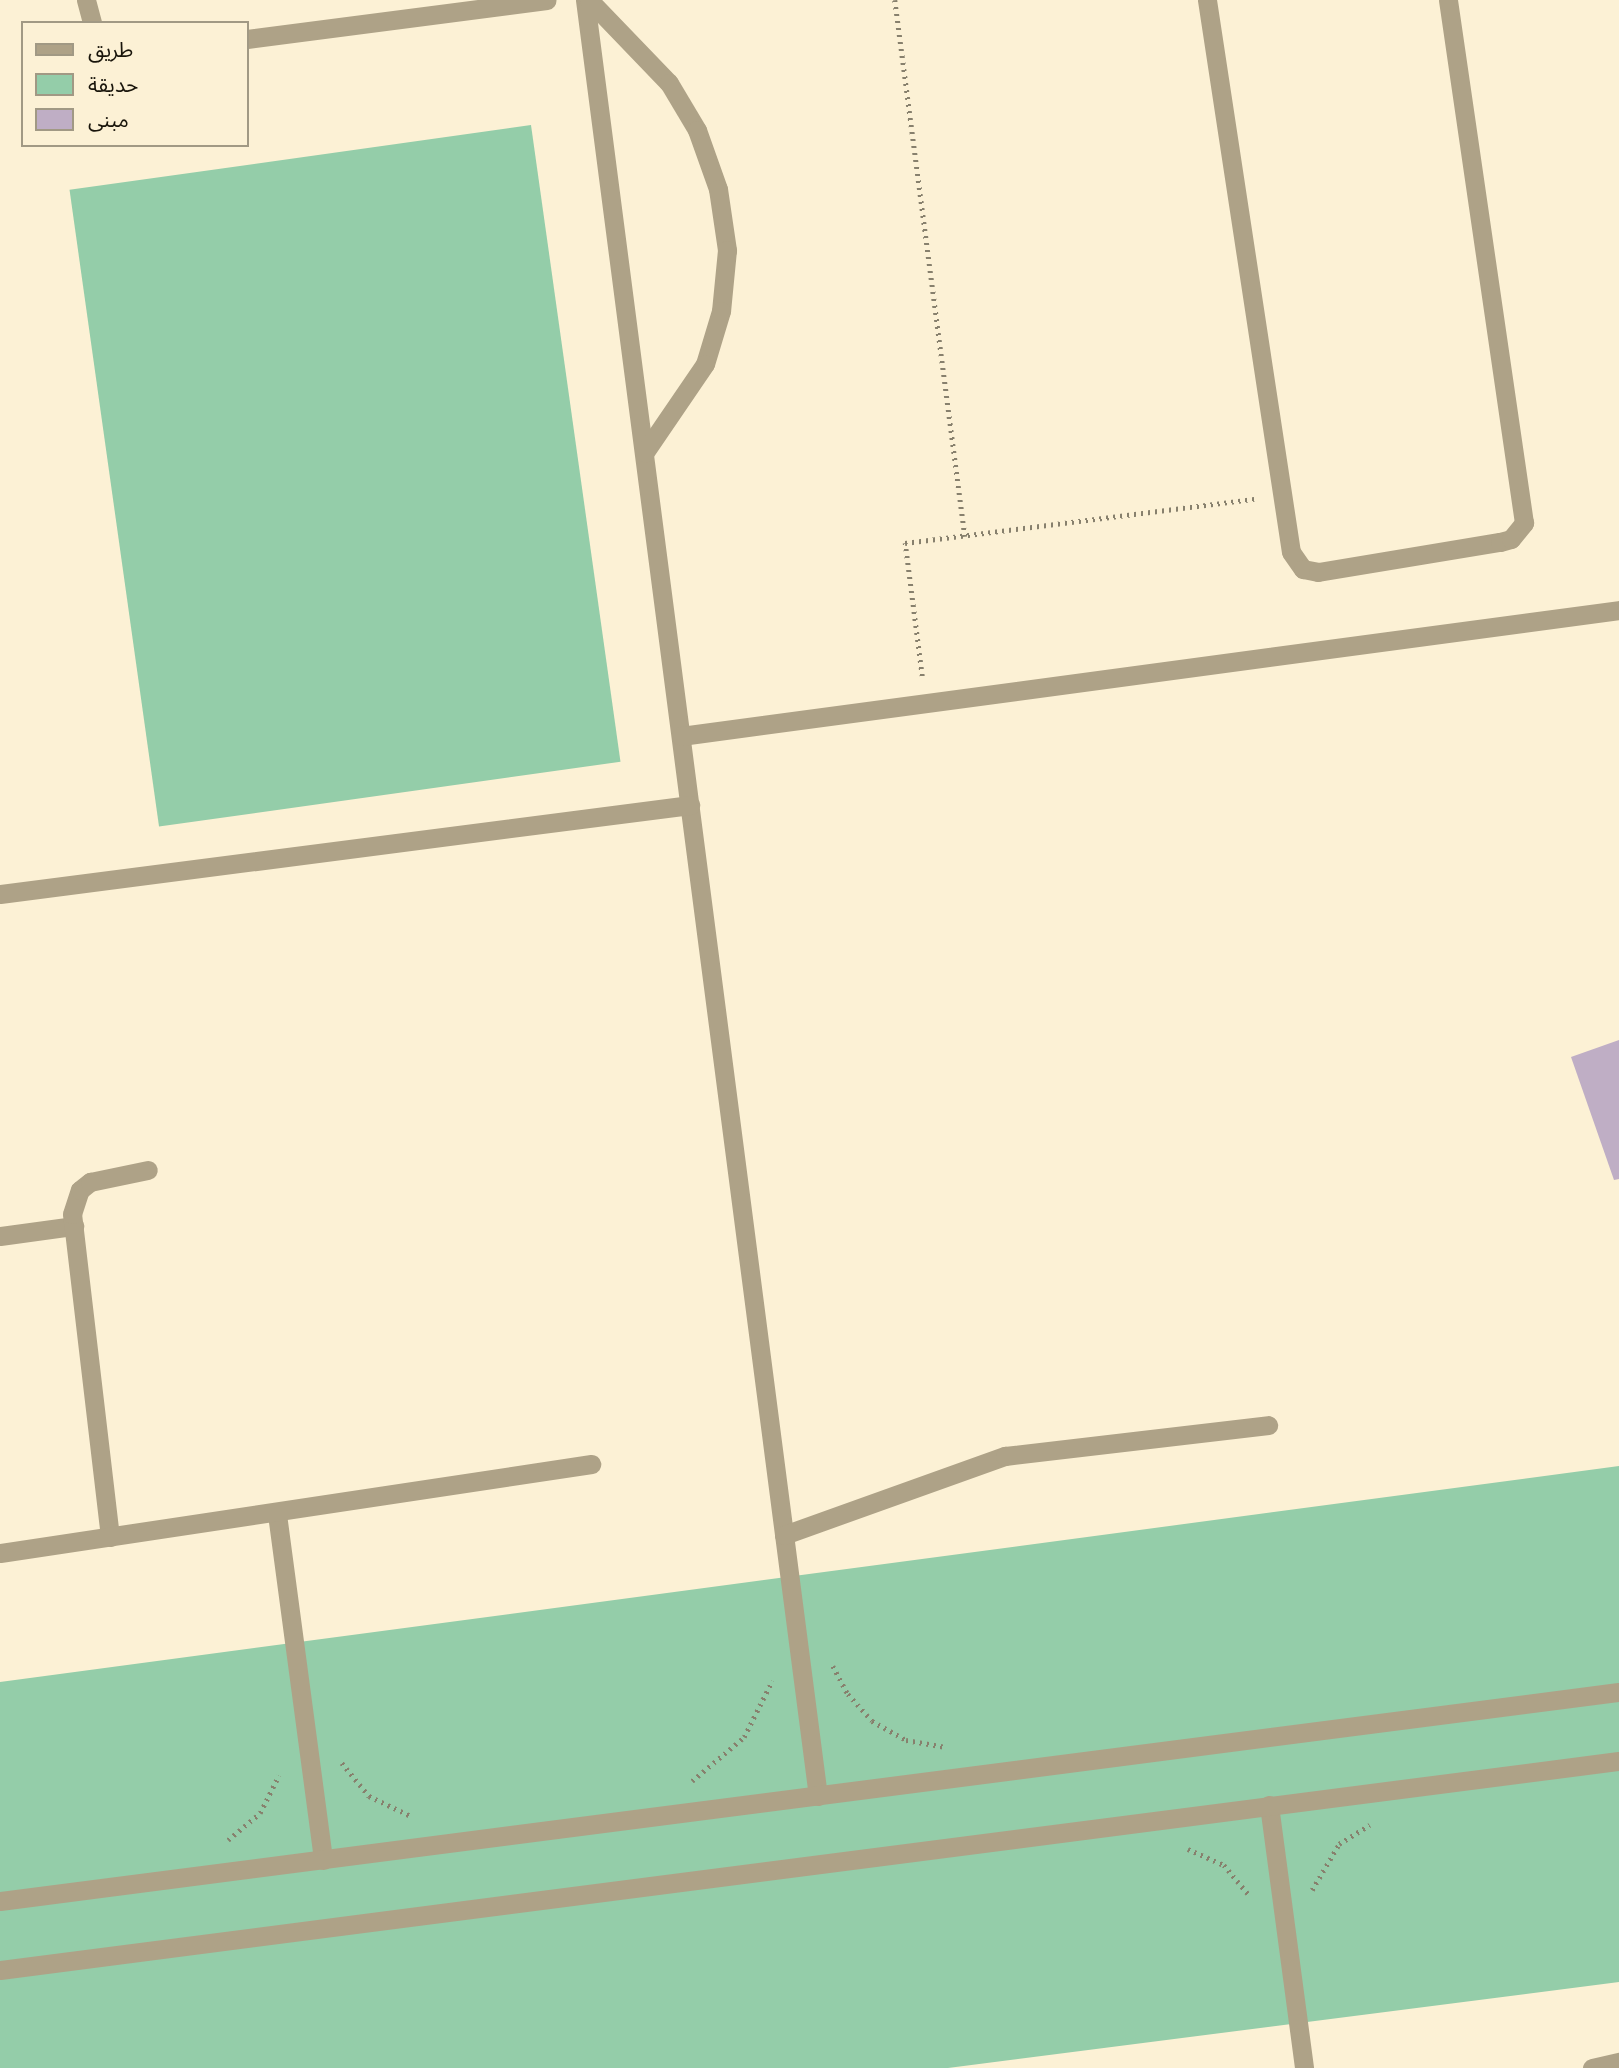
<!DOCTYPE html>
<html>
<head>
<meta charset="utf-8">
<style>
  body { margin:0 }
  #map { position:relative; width:1619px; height:2068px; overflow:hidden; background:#fcf1d5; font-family:Inter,"Noto Sans Arabic",sans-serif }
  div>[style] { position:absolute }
  .green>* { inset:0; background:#94cda9; transform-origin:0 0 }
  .building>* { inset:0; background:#bfaec5 }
  .path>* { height:4.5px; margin-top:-2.25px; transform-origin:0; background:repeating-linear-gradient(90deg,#87806d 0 2px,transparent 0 7px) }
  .service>* { height:19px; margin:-9.5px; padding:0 9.5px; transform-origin:9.5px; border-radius:9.5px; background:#aea287 }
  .minor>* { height:19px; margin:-9.5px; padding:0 9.5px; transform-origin:9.5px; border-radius:9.5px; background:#aea287 }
  .tertiary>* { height:19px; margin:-9.5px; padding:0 9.5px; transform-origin:9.5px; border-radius:9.5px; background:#aea287 }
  span { translate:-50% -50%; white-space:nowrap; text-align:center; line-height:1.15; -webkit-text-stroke:7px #fcf1d5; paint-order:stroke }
  .legend { position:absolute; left:21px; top:21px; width:228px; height:126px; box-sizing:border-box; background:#fcf1d5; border:2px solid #a19984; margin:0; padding:9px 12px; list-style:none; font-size:21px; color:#19150b }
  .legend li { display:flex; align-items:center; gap:14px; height:35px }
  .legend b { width:35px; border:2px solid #a19984 }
</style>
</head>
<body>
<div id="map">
  <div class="green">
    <div style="left:531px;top:125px;width:643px;height:466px;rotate:82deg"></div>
    <div style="clip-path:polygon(1619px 1466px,1619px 1982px,948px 2068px,0 2068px,0 1682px)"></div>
  </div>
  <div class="building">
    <div style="clip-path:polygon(1619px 1040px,1619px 1179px,1614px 1180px,1571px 1057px)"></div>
  </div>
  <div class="path">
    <div style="left:895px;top:0;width:541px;rotate:82.56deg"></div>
    <div style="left:922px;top:676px;width:134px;rotate:-97.3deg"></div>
    <div style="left:905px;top:543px;width:352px;rotate:-7.2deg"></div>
    <div style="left:833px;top:1666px;width:32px;rotate:62deg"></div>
    <div style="left:848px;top:1694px;width:36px;rotate:48deg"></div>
    <div style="left:872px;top:1721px;width:39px;rotate:29deg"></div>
    <div style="left:906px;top:1740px;width:39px;rotate:10deg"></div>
    <div style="left:342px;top:1763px;width:43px;rotate:50.7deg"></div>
    <div style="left:369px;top:1796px;width:47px;rotate:25.5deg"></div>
    <div style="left:692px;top:1781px;width:68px;rotate:-40.2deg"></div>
    <div style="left:744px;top:1737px;width:63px;rotate:-63.4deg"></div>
    <div style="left:228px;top:1840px;width:42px;rotate:-40.2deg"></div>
    <div style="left:260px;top:1813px;width:42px;rotate:-63.4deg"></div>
    <div style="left:1188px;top:1849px;width:39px;rotate:24deg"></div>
    <div style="left:1224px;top:1865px;width:39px;rotate:50deg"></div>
    <div style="left:1312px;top:1890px;width:53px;rotate:-59.6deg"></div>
    <div style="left:1339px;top:1844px;width:36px;rotate:-32deg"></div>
  </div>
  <div class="service">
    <div style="left:86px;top:0;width:24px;rotate:75deg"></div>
    <div style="left:585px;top:0;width:1811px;rotate:82.61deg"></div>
    <div style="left:589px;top:0;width:115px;rotate:46.1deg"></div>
    <div style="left:669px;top:83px;width:55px;rotate:59.2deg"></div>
    <div style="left:697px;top:130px;width:63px;rotate:70.4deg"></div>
    <div style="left:718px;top:189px;width:62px;rotate:81.6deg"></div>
    <div style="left:727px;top:250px;width:61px;rotate:95.6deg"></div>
    <div style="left:721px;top:311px;width:55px;rotate:106.8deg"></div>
    <div style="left:705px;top:364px;width:107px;rotate:124.3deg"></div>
    <div style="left:1207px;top:0;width:558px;rotate:81.35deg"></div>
    <div style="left:1291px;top:552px;width:21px;rotate:55deg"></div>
    <div style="left:1303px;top:569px;width:15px;rotate:11deg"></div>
    <div style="left:1318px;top:572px;width:184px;rotate:-9.4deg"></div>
    <div style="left:1500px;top:542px;width:11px;rotate:-15deg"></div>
    <div style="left:1511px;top:539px;width:21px;rotate:-51deg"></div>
    <div style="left:1524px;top:523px;width:528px;rotate:-98.27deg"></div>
    <div style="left:247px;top:39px;width:302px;rotate:-7.4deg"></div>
    <div style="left:681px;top:736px;width:946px;rotate:-7.65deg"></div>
    <div style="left:0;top:894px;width:696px;rotate:-7.35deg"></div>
    <div style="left:0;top:1236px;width:75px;rotate:-7.7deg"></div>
    <div style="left:277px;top:1514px;width:349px;rotate:82.4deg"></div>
    <div style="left:784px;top:1535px;width:235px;rotate:-19.7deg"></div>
    <div style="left:1005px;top:1456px;width:265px;rotate:-6.7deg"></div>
    <div style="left:110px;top:1537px;width:325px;rotate:-96.7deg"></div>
    <div style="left:72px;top:1214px;width:25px;rotate:-72deg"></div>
    <div style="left:80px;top:1190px;width:13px;rotate:-39deg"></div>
    <div style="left:90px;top:1182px;width:59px;rotate:-11.7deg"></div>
    <div style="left:0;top:1553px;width:598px;rotate:-8.56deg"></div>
  </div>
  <div class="minor">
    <div style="left:1269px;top:1805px;width:265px;rotate:82.4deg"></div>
    <div style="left:1592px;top:2068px;width:28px;rotate:-13deg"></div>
  </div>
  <div class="tertiary">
    <div style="left:0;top:1901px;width:1632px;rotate:-7.36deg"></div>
    <div style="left:0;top:1970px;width:1632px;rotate:-7.36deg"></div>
  </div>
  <ul class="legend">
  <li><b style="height:9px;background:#aea287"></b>طريق</li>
  <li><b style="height:19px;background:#94cda9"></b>حديقة</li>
  <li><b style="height:19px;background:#bfaec5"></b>مبنى</li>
  </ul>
</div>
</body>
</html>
